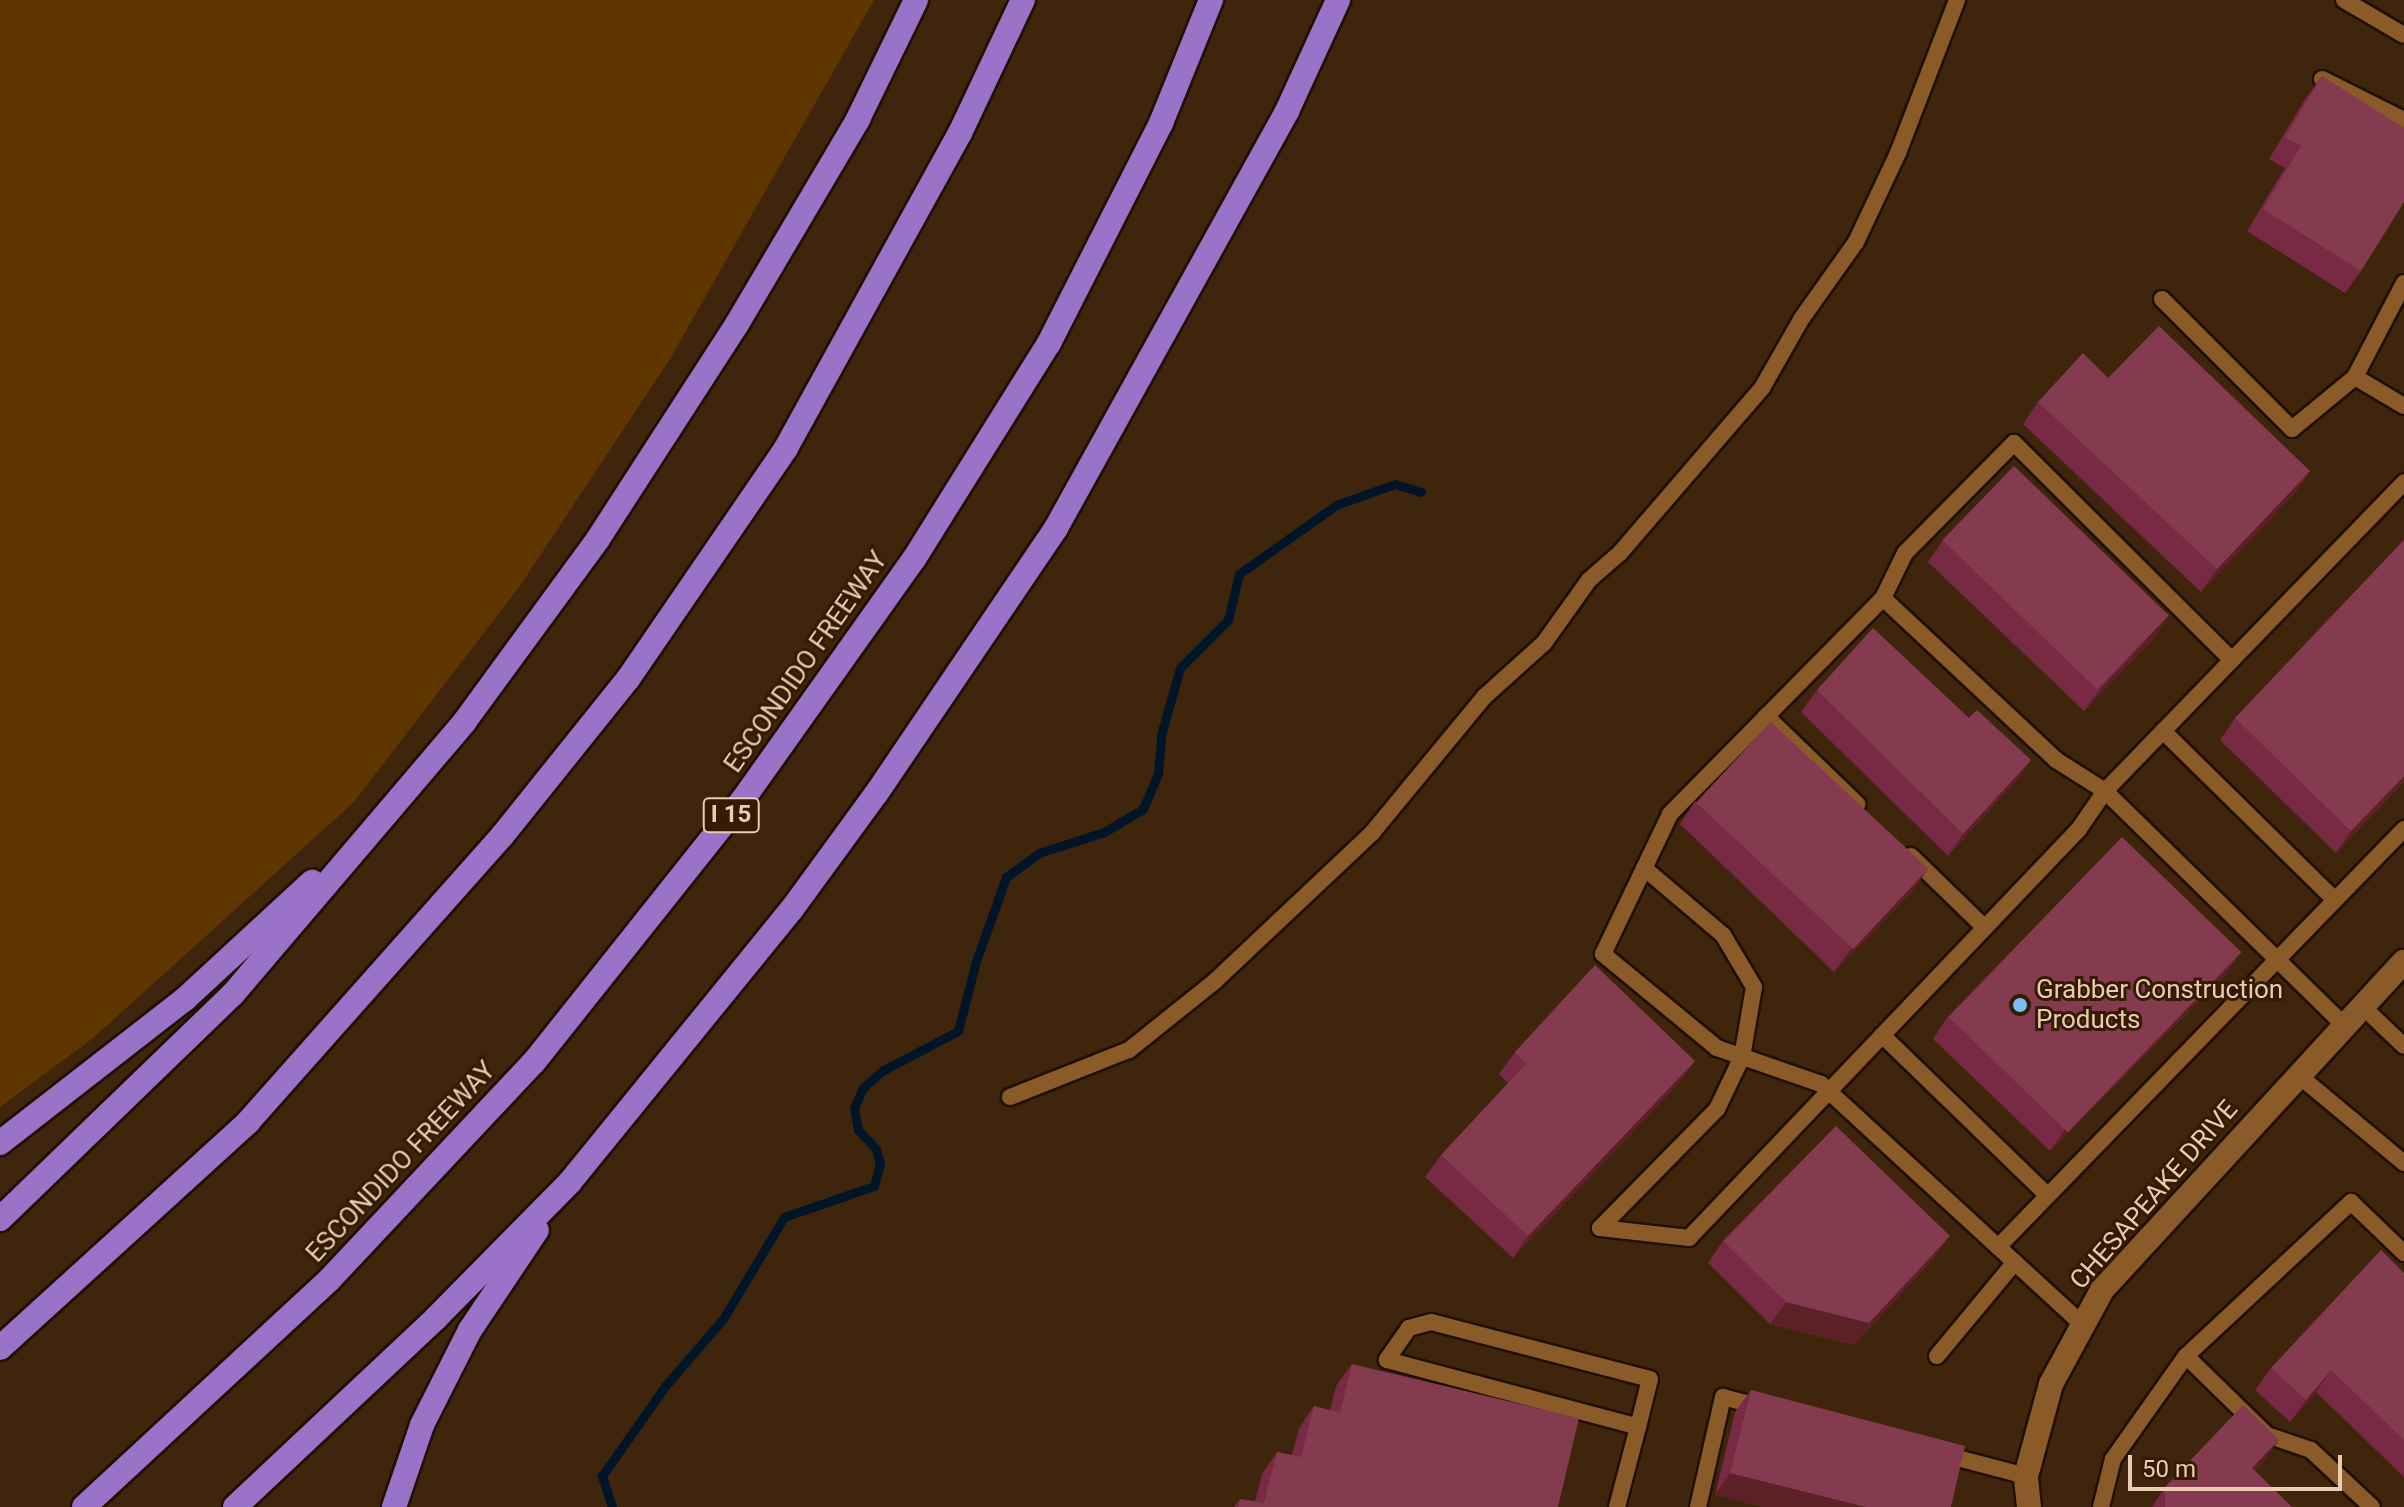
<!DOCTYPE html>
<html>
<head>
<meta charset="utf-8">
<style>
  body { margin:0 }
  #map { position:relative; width:2404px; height:1507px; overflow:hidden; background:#3e250b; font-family:Roboto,sans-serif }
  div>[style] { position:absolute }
  .green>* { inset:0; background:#5f3500 }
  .stream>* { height:9px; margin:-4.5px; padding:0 4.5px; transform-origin:4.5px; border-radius:4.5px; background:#001628 }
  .roads { filter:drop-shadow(2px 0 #1f1003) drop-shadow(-2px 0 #1f1003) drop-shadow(0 2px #1f1003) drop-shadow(0 -2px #1f1003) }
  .lane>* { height:16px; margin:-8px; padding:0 8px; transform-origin:8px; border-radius:8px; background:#8b5a29 }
  .secondary>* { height:24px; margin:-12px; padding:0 12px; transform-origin:12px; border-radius:12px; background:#8b5a29 }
  .highway>* { height:24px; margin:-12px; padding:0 12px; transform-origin:12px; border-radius:12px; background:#9973c7 }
  .wall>* { inset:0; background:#782943 }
  .shaded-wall>* { inset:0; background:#5c2027 }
  .building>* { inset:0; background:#843b4f; transform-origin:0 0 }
  .dots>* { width:22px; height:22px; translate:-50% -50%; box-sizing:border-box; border:4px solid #341b02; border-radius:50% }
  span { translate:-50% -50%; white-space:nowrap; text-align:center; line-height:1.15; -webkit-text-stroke:6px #341b02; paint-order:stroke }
  .shield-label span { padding:2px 6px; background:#341b02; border:2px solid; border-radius:6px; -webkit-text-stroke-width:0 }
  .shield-label { font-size:24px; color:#e8ccb4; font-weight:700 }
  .street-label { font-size:26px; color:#e8ccb4 }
  .poi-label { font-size:26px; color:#e8ccb4 }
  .left { translate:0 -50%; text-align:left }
  .scale { position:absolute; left:2128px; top:1455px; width:214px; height:36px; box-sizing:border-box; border:4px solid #e8ccb4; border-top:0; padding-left:10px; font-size:24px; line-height:28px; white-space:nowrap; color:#e8ccb4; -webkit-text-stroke:6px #341b02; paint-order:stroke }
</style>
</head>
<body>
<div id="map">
  <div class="green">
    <div style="clip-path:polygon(0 0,874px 0,670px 359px,520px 586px,354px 802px,92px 1039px,0 1107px)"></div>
  </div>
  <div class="stream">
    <div style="left:612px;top:1507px;width:33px;rotate:-108deg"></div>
    <div style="left:602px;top:1476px;width:111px;rotate:-54.9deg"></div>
    <div style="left:666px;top:1385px;width:87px;rotate:-49.2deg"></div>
    <div style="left:723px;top:1319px;width:119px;rotate:-59.1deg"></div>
    <div style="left:784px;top:1217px;width:95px;rotate:-19deg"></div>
    <div style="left:874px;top:1186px;width:23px;rotate:-75deg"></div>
    <div style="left:880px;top:1164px;width:16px;rotate:-105deg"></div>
    <div style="left:876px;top:1149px;width:26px;rotate:-133deg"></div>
    <div style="left:858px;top:1130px;width:22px;rotate:-100deg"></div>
    <div style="left:854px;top:1108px;width:22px;rotate:-66deg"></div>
    <div style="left:863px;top:1088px;width:25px;rotate:-42deg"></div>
    <div style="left:882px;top:1071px;width:86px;rotate:-27.8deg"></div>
    <div style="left:958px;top:1031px;width:72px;rotate:-75.6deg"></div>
    <div style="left:976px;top:961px;width:89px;rotate:-70.3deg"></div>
    <div style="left:1006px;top:877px;width:41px;rotate:-36deg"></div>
    <div style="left:1039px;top:853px;width:68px;rotate:-17.9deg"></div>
    <div style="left:1104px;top:832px;width:45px;rotate:-30.5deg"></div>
    <div style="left:1143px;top:809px;width:39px;rotate:-67deg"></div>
    <div style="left:1158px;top:773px;width:38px;rotate:-85deg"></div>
    <div style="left:1161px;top:735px;width:70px;rotate:-74.2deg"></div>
    <div style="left:1180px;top:668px;width:68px;rotate:-45deg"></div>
    <div style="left:1228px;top:620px;width:47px;rotate:-76.6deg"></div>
    <div style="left:1239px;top:574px;width:119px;rotate:-35.4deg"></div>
    <div style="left:1336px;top:505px;width:63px;rotate:-19.6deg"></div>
    <div style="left:1395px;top:484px;width:27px;rotate:17deg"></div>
  </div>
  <div class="roads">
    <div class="lane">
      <div style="left:2344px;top:0;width:69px;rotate:30.3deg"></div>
      <div style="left:2322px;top:79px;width:92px;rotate:26.6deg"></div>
      <div style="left:2162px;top:299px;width:184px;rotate:45deg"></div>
      <div style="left:2292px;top:429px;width:82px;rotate:-39.5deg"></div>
      <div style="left:2355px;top:377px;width:57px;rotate:30.6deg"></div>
      <div style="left:2355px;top:377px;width:106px;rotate:-62.5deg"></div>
      <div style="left:1883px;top:598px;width:237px;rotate:43.1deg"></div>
      <div style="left:2056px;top:760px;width:58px;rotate:32.3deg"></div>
      <div style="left:2105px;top:791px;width:333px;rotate:44.4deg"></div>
      <div style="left:1766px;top:716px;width:127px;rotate:44deg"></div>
      <div style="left:2163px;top:731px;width:241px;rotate:44.5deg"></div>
      <div style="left:1911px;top:856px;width:103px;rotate:44.2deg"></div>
      <div style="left:1644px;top:868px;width:104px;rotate:40.3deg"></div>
      <div style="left:1723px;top:935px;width:61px;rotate:59.2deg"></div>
      <div style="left:1754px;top:987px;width:71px;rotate:99.7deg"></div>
      <div style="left:1742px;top:1057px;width:58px;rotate:115.7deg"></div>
      <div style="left:1717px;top:1109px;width:167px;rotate:134.5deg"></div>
      <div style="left:1600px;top:1228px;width:90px;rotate:6.4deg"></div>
      <div style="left:1689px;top:1238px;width:565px;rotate:-46.36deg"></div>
      <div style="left:2079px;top:829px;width:46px;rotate:-55.6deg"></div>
      <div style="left:2105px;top:791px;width:430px;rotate:-45.9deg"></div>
      <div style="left:2361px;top:1005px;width:59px;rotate:43.6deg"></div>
      <div style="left:1882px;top:1035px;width:231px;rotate:44.1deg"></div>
      <div style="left:2297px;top:1074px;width:139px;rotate:39.8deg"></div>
      <div style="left:1010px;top:1097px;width:128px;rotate:-21.6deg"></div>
      <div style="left:1129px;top:1050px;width:110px;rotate:-38.7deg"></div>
      <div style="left:1215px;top:981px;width:216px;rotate:-43.3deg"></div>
      <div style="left:1372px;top:833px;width:176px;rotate:-50.5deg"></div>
      <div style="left:1484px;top:697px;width:81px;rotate:-42deg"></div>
      <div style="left:1544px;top:643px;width:77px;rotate:-54.5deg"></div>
      <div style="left:1589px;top:580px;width:41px;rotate:-41.1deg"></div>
      <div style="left:1620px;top:553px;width:218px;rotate:-49.3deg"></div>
      <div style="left:1762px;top:388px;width:81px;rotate:-60.3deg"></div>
      <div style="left:1802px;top:318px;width:93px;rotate:-54.6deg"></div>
      <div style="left:1856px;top:242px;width:98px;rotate:-64.7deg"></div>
      <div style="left:1898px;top:153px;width:164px;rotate:-68.9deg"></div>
      <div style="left:1998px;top:1247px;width:583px;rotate:-45.83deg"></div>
      <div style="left:2083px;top:1325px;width:356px;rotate:-137.4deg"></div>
      <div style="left:1821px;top:1084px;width:110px;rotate:-160.9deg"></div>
      <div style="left:1717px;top:1048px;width:148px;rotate:-140.5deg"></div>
      <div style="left:1603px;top:954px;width:155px;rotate:-64.4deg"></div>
      <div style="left:1670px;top:814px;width:303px;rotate:-45.4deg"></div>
      <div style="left:1883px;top:598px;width:50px;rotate:-63.9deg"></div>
      <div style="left:1905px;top:553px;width:155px;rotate:-45.3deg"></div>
      <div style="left:2014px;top:443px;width:306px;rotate:44.9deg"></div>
      <div style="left:1937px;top:1356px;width:122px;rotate:-50.3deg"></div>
      <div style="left:2186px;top:1356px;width:113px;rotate:44.3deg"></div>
      <div style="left:2267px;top:1435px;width:46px;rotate:18.8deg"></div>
      <div style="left:2311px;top:1450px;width:83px;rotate:43.1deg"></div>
      <div style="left:1942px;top:1454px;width:87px;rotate:14.7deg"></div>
      <div style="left:1617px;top:1507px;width:83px;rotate:-75.3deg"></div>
      <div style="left:1638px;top:1427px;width:49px;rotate:-76deg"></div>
      <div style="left:1650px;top:1379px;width:226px;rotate:-165.4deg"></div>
      <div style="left:1431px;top:1322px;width:23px;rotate:165deg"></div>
      <div style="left:1409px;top:1328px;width:39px;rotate:125deg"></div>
      <div style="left:1387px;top:1360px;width:260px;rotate:14.9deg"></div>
      <div style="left:1698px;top:1507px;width:113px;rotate:-77.2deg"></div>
      <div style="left:1723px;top:1397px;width:39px;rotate:15deg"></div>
      <div style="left:2101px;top:1507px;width:49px;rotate:-76deg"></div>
      <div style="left:2113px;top:1459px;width:126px;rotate:-54.7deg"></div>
      <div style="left:2186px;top:1356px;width:226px;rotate:-43deg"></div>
      <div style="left:2351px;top:1202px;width:74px;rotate:43.9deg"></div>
    </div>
    <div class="secondary">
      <div style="left:2029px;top:1507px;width:31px;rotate:-96deg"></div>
      <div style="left:2026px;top:1476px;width:95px;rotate:-74.8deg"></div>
      <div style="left:2051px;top:1384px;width:107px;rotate:-61.5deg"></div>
      <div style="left:2102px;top:1290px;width:446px;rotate:-47.4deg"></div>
    </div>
    <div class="highway">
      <div style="left:0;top:1143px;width:234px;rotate:-37.9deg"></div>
      <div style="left:185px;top:999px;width:173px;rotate:-42.7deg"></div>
      <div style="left:0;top:1219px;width:324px;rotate:-44deg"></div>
      <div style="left:233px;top:994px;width:358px;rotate:-49.6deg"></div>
      <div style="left:465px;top:721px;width:225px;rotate:-53.8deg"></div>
      <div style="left:598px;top:539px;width:256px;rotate:-57.1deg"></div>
      <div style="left:737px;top:324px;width:238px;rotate:-59.4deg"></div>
      <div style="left:858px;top:119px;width:132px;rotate:-64deg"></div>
      <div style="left:0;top:1348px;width:336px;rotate:-42.3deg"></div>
      <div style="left:248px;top:1122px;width:383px;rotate:-48.4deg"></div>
      <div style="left:502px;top:836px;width:201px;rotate:-51.3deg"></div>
      <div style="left:628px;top:679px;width:280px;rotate:-55.6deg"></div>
      <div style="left:786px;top:448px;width:360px;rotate:-61.1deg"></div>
      <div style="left:960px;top:133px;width:147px;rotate:-64.7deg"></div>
      <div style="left:84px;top:1507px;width:335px;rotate:-42.8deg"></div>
      <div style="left:330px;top:1279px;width:298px;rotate:-46.8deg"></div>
      <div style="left:534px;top:1062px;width:337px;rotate:-51.5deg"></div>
      <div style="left:744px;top:798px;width:293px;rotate:-54.6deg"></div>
      <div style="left:914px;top:559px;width:255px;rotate:-58deg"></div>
      <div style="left:1049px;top:343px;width:247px;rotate:-63deg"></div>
      <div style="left:1161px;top:123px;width:133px;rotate:-67.9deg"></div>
      <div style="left:235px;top:1507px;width:276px;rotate:-43.2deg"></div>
      <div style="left:436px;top:1318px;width:191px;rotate:-45.4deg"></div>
      <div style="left:570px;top:1182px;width:352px;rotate:-50.9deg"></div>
      <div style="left:792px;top:909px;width:142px;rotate:-53.9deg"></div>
      <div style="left:876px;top:794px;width:321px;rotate:-55.9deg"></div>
      <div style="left:1056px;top:528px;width:477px;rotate:-61deg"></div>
      <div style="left:1287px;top:111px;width:122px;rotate:-65.3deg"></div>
      <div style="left:394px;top:1507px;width:87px;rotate:-71.1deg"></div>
      <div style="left:422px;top:1425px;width:106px;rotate:-63.2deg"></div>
      <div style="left:470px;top:1330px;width:120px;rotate:-56.2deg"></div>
    </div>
  </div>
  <div class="wall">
    <div style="clip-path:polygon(2322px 76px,2361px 271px,2345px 293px,2247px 231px,2285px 168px,2269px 159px,2306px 98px)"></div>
    <div style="clip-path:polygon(2108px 378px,2310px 471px,2295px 493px,2201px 592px,2023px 424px,2038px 402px)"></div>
    <div style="clip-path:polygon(1943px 540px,2169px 615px,2154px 638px,2084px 711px,1928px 562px)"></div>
    <div style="clip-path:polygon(2404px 540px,2404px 782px,2336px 853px,2220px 740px,2235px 718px)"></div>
    <div style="clip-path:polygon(1817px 690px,1969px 718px,2031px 760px,2015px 782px,1948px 856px,1801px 712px)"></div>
    <div style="clip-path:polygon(1695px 801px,1912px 892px,1834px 972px,1680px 824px)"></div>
    <div style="clip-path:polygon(2227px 973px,2050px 1151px,1933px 1039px,1948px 1016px)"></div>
    <div style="clip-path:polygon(1515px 1052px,1695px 1061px,1679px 1083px,1513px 1258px,1425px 1177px,1441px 1155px,1508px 1083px,1499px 1074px)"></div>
    <div style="clip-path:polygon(1723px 1241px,1934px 1258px,1854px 1345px,1770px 1324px,1708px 1263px)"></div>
    <div style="clip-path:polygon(2404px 1273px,2404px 1477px,2316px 1392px,2290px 1422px,2255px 1390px,2271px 1368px)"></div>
    <div style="clip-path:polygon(1352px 1364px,1558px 1507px,1234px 1507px,1240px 1499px,1255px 1501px,1262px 1474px,1277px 1452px,1292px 1455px,1299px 1428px,1314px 1406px,1330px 1410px,1336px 1386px)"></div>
    <div style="clip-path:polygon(1751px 1390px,1951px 1507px,1763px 1507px,1715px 1495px,1735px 1412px)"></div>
    <div style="clip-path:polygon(2263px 1462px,2255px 1471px,2292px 1507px,2152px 1507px,2165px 1487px)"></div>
  </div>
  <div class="shaded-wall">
    <div style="clip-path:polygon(2310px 471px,2295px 493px,2201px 592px,2217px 569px)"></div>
    <div style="clip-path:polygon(2169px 615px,2154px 638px,2084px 711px,2100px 689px)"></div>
    <div style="clip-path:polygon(2031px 760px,2015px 782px,1948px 856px,1963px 834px)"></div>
    <div style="clip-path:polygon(2404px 776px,2404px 782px,2336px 853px,2351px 831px)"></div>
    <div style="clip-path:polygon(1927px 870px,1912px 892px,1834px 972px,1850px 950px)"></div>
    <div style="clip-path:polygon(2242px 951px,2227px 973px,2050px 1151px,2065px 1129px)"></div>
    <div style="clip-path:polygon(1695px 1061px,1679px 1083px,1513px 1258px,1528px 1236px)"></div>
    <div style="clip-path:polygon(1950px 1236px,1934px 1258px,1854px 1345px,1770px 1324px,1786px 1302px)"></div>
    <div style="clip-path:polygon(2331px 1370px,2316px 1392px,2290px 1422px,2306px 1400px)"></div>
    <div style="clip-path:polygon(2279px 1440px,2263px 1462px,2237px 1490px,2252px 1468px)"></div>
    <div style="clip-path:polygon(1730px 1473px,1866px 1507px,1763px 1507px,1715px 1495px)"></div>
  </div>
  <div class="building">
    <div style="clip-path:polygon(2322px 76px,2404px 128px,2404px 202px,2361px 271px,2263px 209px,2301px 146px,2285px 137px)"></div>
    <div style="clip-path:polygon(2159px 326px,2310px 471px,2217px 569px,2038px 402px,2083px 353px,2108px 378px)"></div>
    <div style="left:2014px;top:466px;width:215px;height:103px;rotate:44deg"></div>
    <div style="clip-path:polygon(2404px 540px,2404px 776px,2351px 831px,2235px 718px)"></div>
    <div style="clip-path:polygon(1873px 628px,1969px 718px,1977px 710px,2031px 760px,1963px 834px,1817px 690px)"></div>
    <div style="left:1771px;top:722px;width:215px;height:110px;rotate:43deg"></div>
    <div style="left:2122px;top:837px;width:166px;height:250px;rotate:44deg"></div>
    <div style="clip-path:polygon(1595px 965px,1695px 1061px,1528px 1236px,1441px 1155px,1526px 1064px,1515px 1052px)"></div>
    <div style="clip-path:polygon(1836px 1126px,1950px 1236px,1869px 1323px,1786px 1302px,1723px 1241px)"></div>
    <div style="clip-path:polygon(2381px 1250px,2404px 1273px,2404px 1440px,2331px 1370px,2306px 1400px,2271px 1368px)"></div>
    <div style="clip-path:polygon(1352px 1364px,1579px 1418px,1558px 1507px,1238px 1507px,1240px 1499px,1264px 1503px,1277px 1452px,1301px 1457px,1314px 1406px,1340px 1413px)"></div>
    <div style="clip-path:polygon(1751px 1390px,1965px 1446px,1951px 1507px,1866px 1507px,1730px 1473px)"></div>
    <div style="clip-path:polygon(2243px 1405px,2279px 1440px,2252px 1468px,2292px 1507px,2165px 1507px,2165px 1487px)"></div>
  </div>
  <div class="dots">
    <div style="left:2020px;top:1005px;background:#78bff7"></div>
  </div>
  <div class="shield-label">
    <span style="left:731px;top:815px">I 15</span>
  </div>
  <div class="street-label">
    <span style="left:806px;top:662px;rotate:-55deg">ESCONDIDO FREEWAY</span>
    <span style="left:401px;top:1162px;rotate:-47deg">ESCONDIDO FREEWAY</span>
    <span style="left:2154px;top:1195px;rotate:-49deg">CHESAPEAKE DRIVE</span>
  </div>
  <div class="poi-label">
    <span class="left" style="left:2036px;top:1005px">Grabber Construction<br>Products</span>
  </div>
  <div class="scale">50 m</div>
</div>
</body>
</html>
